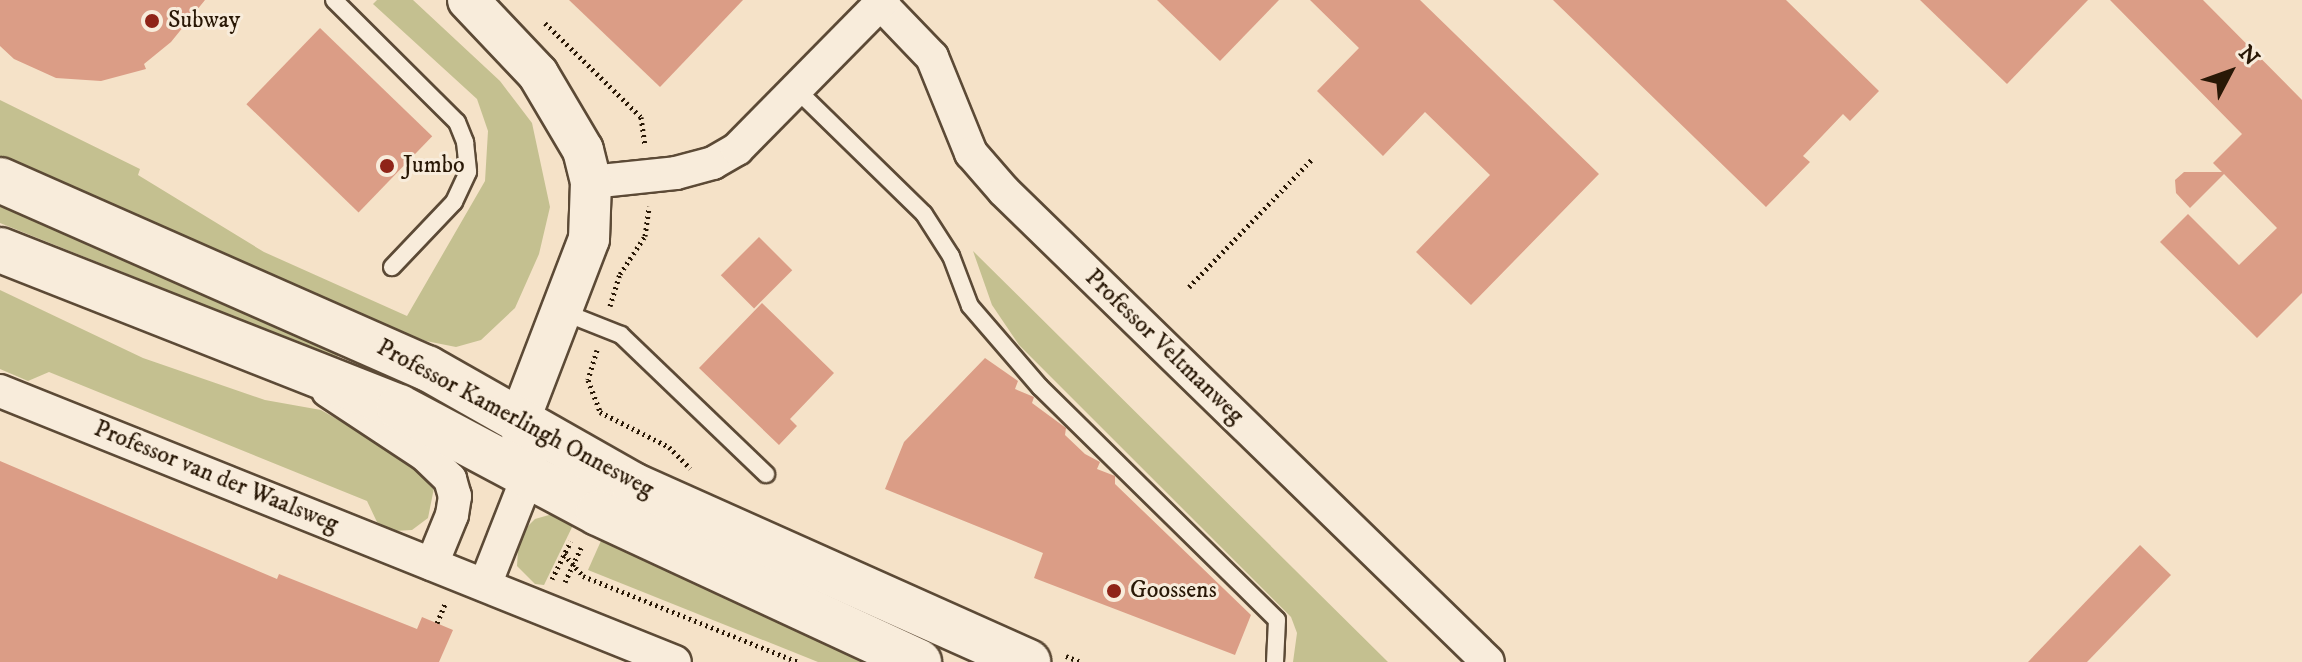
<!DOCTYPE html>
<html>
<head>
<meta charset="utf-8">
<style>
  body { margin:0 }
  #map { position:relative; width:2302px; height:662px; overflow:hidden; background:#f5e2c8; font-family:"IM FELL DW Pica",serif }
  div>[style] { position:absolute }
  .green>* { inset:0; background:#c4c090 }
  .building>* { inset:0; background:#db9d86; transform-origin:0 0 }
  .path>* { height:5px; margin-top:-2.5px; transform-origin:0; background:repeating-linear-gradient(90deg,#291806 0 2px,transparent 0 6px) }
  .roads { filter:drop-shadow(2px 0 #5c4a36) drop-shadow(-2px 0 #5c4a36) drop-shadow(0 2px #5c4a36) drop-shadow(0 -2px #5c4a36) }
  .service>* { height:16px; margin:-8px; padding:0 8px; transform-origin:8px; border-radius:8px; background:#f8ecdb }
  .minor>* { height:32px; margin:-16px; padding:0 16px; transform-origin:16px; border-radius:16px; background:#f8ecdb }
  .tertiary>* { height:40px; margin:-20px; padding:0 20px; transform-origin:20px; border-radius:20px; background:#f8ecdb }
  .secondary>* { height:44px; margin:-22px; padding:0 22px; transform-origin:22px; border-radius:22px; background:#f8ecdb }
  .dots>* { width:22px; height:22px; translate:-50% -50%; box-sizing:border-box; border:4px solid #f8ecdb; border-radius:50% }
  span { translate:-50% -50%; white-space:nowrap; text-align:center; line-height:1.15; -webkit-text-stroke:6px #f8ecdb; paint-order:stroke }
  .poi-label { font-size:24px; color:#291806 }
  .left { translate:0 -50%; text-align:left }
  .street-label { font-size:24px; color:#291806 }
  .north { position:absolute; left:2190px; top:32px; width:80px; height:80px; -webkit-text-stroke:6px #f8ecdb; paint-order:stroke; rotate:49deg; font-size:22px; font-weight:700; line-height:32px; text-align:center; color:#291806 }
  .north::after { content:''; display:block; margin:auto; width:28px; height:36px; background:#291806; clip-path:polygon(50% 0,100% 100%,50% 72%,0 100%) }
</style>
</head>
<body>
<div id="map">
  <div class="green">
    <div style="clip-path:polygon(377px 0,413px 0,500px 81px,532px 123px,550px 207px,539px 254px,515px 308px,481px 340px,456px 347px,426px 341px,352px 314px,0 160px,0 100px,140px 169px,138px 175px,264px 252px,407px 316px,485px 181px,488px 131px,477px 99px,373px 4px)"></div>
    <div style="clip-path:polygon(0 202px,340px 350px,337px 358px,0 223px)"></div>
    <div style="clip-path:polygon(973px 251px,1388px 662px,1293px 662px,1297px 633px,1291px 617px,1019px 345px,992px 305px)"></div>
    <div style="clip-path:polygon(0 290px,143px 358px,265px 400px,321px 410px,426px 470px,435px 483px,428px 518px,412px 530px,394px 531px,377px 522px,367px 501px,49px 372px,28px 381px,0 369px)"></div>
    <div style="clip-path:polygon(556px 513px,576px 519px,544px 585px,535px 584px,517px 566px,519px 535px,535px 519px)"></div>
    <div style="clip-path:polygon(608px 525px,890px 662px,818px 662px,588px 570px)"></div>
  </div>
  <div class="building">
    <div style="clip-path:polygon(0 0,205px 0,171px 42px,144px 64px,146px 69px,101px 81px,56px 78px,14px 59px,0 46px)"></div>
    <div style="clip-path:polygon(569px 0,743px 0,660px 87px)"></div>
    <div style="clip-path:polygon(1157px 0,1279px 0,1220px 61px)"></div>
    <div style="clip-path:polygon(1310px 0,1420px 0,1599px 174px,1471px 305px,1416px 252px,1490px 175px,1425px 112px,1383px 156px,1317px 91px,1359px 48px)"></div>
    <div style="clip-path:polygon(1553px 0,1786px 0,1879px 91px,1850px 121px,1843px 114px,1803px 156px,1810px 162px,1766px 207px)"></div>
    <div style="clip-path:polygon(1920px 0,2088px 0,2007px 84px)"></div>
    <div style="clip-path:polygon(2110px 0,2203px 0,2302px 100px,2302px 293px,2257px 338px,2160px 242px,2188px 214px,2239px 265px,2277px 228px,2224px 174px,2190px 208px,2176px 193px,2175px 180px,2184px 172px,2222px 172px,2213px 163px,2242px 134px)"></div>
    <div style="left:320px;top:28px;width:156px;height:106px;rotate:44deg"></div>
    <div style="left:759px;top:237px;width:47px;height:54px;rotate:45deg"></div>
    <div style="clip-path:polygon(762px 303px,834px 373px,790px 419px,797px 426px,779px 445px,699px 368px)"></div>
    <div style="clip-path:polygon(985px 358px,1018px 381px,1015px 389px,1034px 397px,1032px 403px,1066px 428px,1065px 435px,1085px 454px,1100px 462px,1097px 469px,1115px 476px,1115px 484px,1251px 615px,1235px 655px,1034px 578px,1043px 553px,885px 489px,904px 442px)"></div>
    <div style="clip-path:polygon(0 461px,277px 579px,279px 574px,417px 629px,422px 617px,453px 630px,439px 662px,0 662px)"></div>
    <div style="clip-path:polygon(2140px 545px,2171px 575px,2087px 662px,2028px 662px)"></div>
  </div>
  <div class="path">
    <div style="left:545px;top:23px;width:134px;rotate:44.4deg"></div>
    <div style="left:641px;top:117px;width:27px;rotate:82deg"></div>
    <div style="left:1189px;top:287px;width:178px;rotate:-46.1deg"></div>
    <div style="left:610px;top:306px;width:34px;rotate:-73deg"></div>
    <div style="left:620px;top:274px;width:45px;rotate:-56.7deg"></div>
    <div style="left:645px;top:236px;width:30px;rotate:-82deg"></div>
    <div style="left:597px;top:350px;width:31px;rotate:107deg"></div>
    <div style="left:588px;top:380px;width:34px;rotate:69deg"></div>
    <div style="left:600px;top:412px;width:77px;rotate:26.9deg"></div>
    <div style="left:669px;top:447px;width:30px;rotate:45deg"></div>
    <div style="left:564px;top:554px;width:29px;rotate:49deg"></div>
    <div style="left:583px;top:576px;width:232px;rotate:21.8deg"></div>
    <div style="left:552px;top:579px;width:42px;rotate:-63.4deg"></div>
    <div style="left:565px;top:582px;width:38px;rotate:-65deg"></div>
    <div style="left:437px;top:623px;width:23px;rotate:-67deg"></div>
    <div style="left:1066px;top:656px;width:16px;rotate:22deg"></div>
  </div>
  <div class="roads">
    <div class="service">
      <div style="left:334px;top:0;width:173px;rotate:44.8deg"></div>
      <div style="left:457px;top:122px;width:22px;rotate:68deg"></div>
      <div style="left:465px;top:142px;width:30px;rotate:84deg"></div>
      <div style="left:468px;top:172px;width:33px;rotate:115deg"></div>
      <div style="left:454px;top:202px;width:90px;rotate:133.6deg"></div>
      <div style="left:797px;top:90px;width:177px;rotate:44.3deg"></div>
      <div style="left:924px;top:214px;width:50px;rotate:57.3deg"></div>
      <div style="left:951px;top:256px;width:53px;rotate:69.2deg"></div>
      <div style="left:970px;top:306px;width:107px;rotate:49.2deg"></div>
      <div style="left:1040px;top:387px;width:332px;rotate:44.5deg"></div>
      <div style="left:1277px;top:620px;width:42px;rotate:92.7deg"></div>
      <div style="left:563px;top:312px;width:62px;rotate:21.6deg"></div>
      <div style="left:621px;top:335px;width:201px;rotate:43.8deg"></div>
    </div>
    <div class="minor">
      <div style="left:880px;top:3px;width:75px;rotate:46.1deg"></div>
      <div style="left:932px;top:57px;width:104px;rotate:67.9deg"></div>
      <div style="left:971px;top:153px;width:50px;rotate:49deg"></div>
      <div style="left:1004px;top:191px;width:675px;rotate:44.22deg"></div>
      <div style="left:591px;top:182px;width:85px;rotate:-6deg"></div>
      <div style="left:676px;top:173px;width:38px;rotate:-15deg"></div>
      <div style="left:713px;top:163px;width:28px;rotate:-30deg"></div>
      <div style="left:737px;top:149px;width:209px;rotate:-45.4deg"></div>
      <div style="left:0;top:391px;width:727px;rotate:21.87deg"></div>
      <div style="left:328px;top:391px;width:116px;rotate:33.4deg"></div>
      <div style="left:425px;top:455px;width:35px;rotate:44deg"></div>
      <div style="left:450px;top:479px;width:18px;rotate:74deg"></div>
      <div style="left:455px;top:496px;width:19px;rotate:99deg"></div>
      <div style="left:452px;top:515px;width:53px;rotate:112.2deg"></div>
      <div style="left:485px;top:585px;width:117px;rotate:-68.5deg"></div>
    </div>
    <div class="tertiary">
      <div style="left:468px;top:0;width:102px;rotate:46.6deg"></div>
      <div style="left:538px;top:74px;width:88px;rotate:59.4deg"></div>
      <div style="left:583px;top:150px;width:33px;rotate:76deg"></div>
      <div style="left:591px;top:182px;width:57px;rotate:92deg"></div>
      <div style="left:589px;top:239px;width:193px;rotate:111deg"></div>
      <div style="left:520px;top:419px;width:58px;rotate:82deg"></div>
    </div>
    <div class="secondary">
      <div style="left:0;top:180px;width:467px;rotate:23.8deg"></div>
      <div style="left:427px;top:368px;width:237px;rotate:29.6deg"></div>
      <div style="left:633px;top:485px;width:433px;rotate:24.1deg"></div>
      <div style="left:0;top:250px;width:429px;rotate:21.5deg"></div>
      <div style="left:399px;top:407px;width:225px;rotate:28deg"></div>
      <div style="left:598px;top:513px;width:354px;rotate:24.9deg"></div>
    </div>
  </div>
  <div class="dots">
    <div style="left:152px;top:21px;background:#8f2418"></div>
    <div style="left:387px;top:166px;background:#8f2418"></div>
    <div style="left:1114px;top:591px;background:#8f2418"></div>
  </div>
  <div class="poi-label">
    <span class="left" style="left:168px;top:21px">Subway</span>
    <span class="left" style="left:403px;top:166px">Jumbo</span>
    <span class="left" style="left:1130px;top:591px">Goossens</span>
  </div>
  <div class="street-label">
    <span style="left:1164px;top:347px;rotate:44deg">Professor Veltmanweg</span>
    <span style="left:515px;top:419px;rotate:28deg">Professor Kamerlingh Onnesweg</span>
    <span style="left:216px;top:477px;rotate:22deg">Professor van der Waalsweg</span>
  </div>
  <div class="north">N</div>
</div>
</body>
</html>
